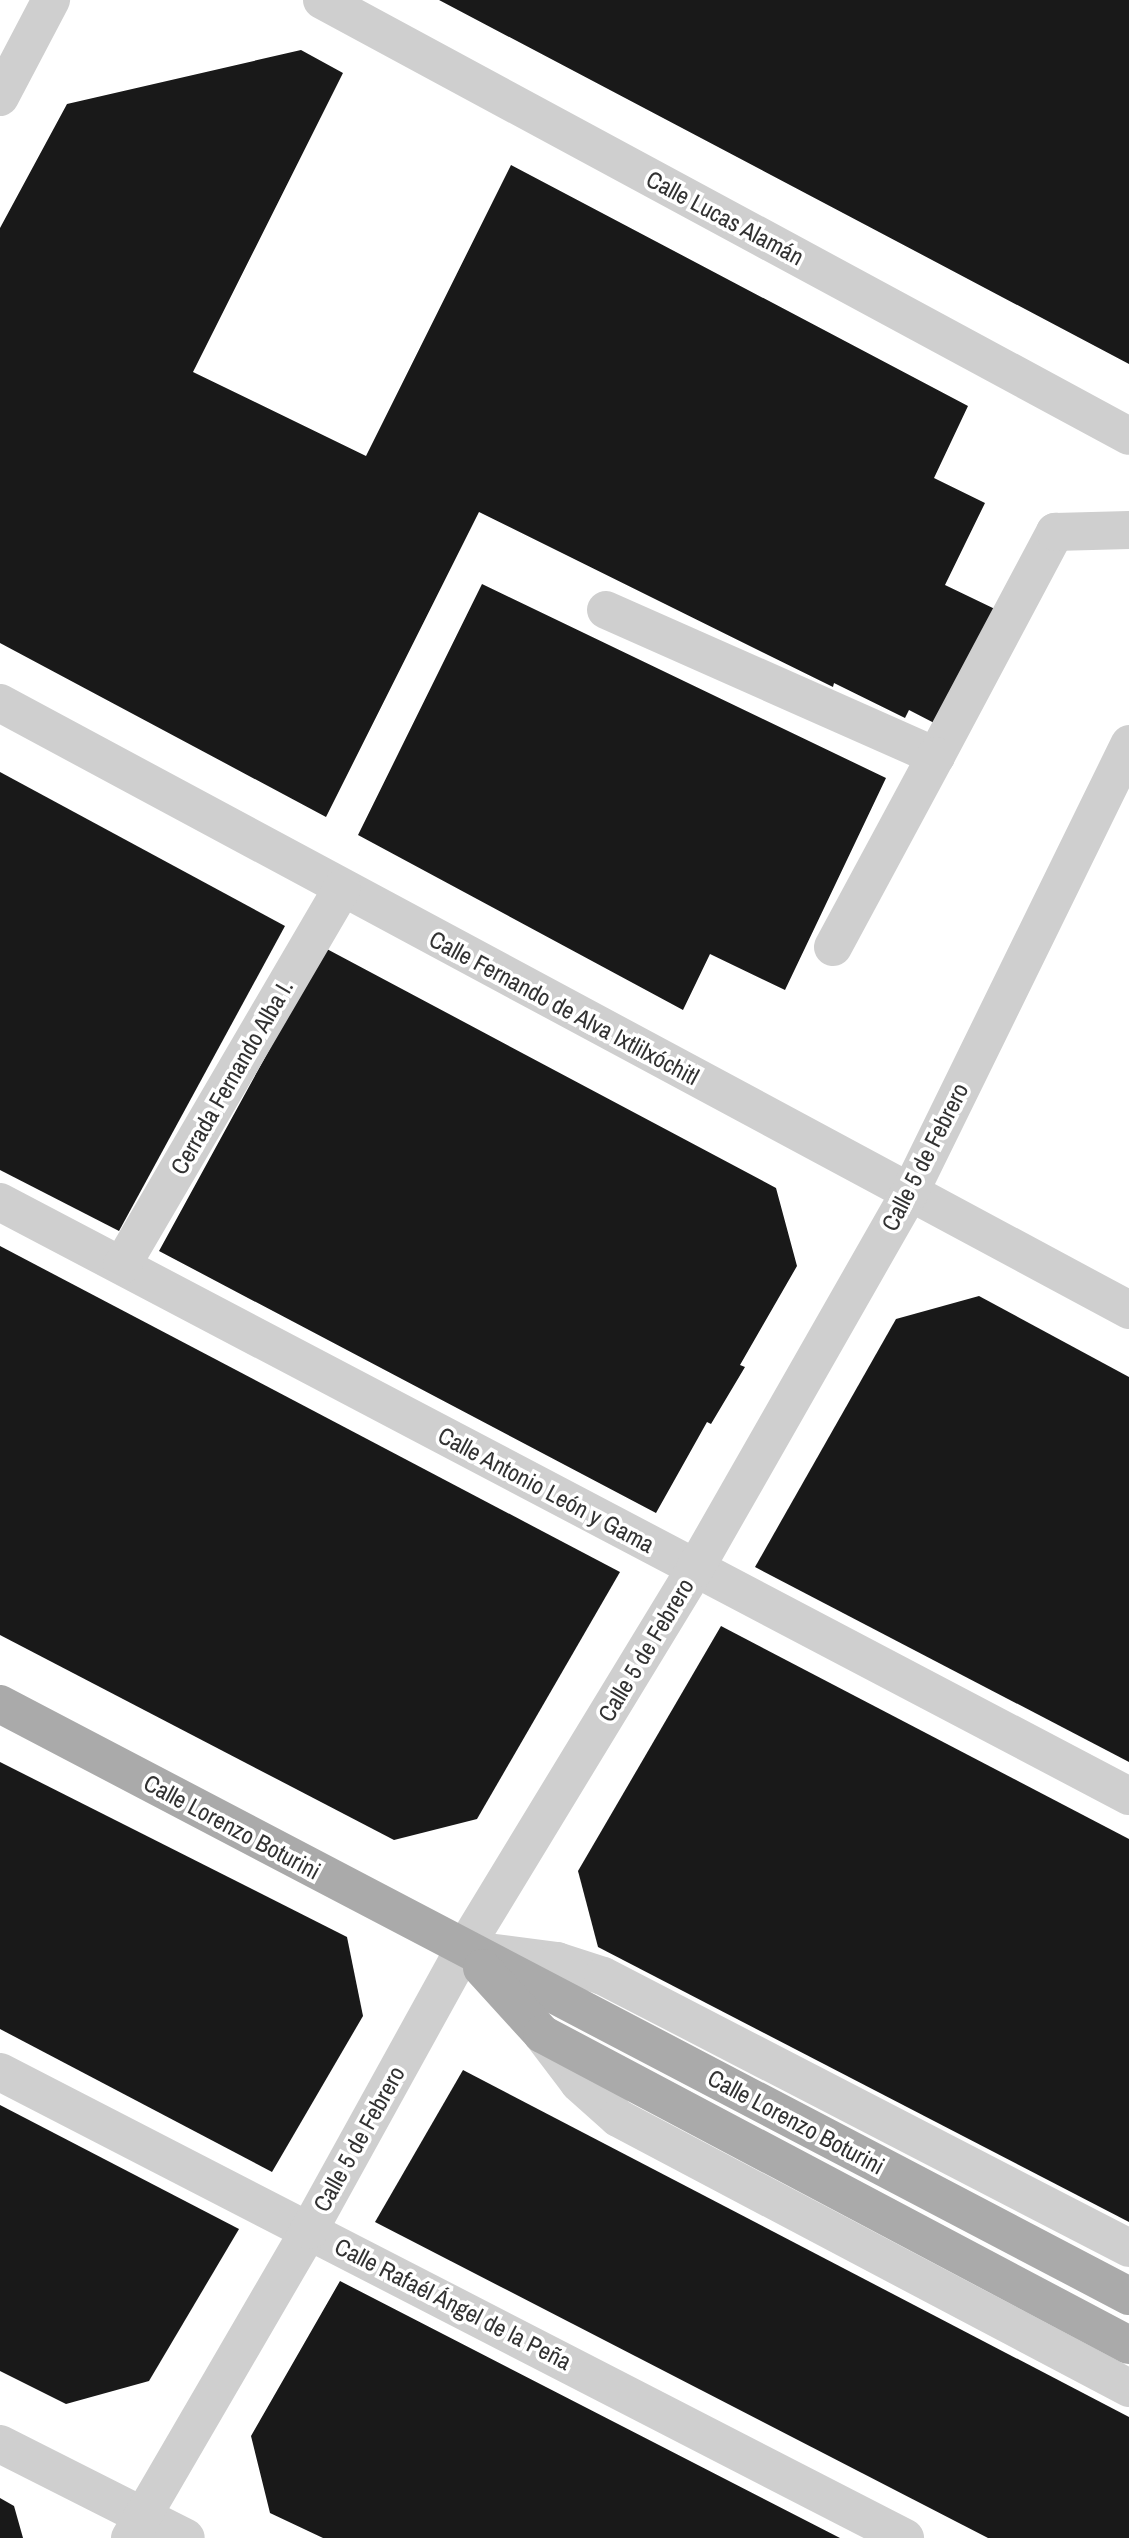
<!DOCTYPE html>
<html>
<head>
<meta charset="utf-8">
<style>
  body { margin:0 }
  #map { position:relative; width:1129px; height:2538px; overflow:hidden; background:#fff; font-family:"Archivo Narrow",sans-serif }
  div>[style] { position:absolute }
  .building>* { inset:0; background:#191919 }
  .minor>* { height:38px; margin:-19px; padding:0 19px; transform-origin:19px; border-radius:19px; background:#cfcfcf }
  .major>* { height:38px; margin:-19px; padding:0 19px; transform-origin:19px; border-radius:19px; background:#aaa }
  span { translate:-50% -50%; white-space:nowrap; text-align:center; line-height:1.15; -webkit-text-stroke:7px #fff; paint-order:stroke }
  .street-label { font-size:24px; color:#323232 }
</style>
</head>
<body>
<div id="map">
  <div class="building">
    <div style="clip-path:polygon(439px 0,1129px 0,1129px 364px,737px 157px)"></div>
    <div style="clip-path:polygon(301px 50px,343px 73px,193px 372px,366px 456px,511px 165px,968px 406px,934px 478px,985px 503px,945px 585px,997px 610px,940px 726px,909px 710px,905px 718px,834px 683px,833px 687px,479px 512px,326px 817px,0 643px,0 228px,67px 104px)"></div>
    <div style="clip-path:polygon(482px 584px,886px 778px,785px 990px,710px 954px,683px 1010px,358px 835px)"></div>
    <div style="clip-path:polygon(0 772px,285px 926px,119px 1231px,0 1170px)"></div>
    <div style="clip-path:polygon(325px 948px,776px 1188px,797px 1266px,740px 1365px,745px 1367px,711px 1424px,707px 1422px,656px 1513px,159px 1251px)"></div>
    <div style="clip-path:polygon(0 1246px,620px 1572px,477px 1819px,394px 1840px,0 1635px)"></div>
    <div style="clip-path:polygon(979px 1296px,1129px 1377px,1129px 1762px,755px 1567px,896px 1319px)"></div>
    <div style="clip-path:polygon(721px 1626px,1129px 1839px,1129px 2222px,598px 1947px,578px 1871px)"></div>
    <div style="clip-path:polygon(0 1762px,347px 1937px,363px 2016px,272px 2172px,0 2029px)"></div>
    <div style="clip-path:polygon(463px 2070px,1129px 2417px,1129px 2538px,988px 2538px,375px 2222px)"></div>
    <div style="clip-path:polygon(0 2105px,239px 2229px,149px 2381px,66px 2404px,0 2371px)"></div>
    <div style="clip-path:polygon(340px 2281px,692px 2462px,840px 2538px,323px 2538px,270px 2513px,251px 2436px)"></div>
    <div style="clip-path:polygon(0 2498px,14px 2506px,23px 2538px,0 2538px)"></div>
  </div>
  <div class="minor">
    <div style="left:322px;top:0;width:917px;rotate:28.38deg"></div>
    <div style="left:0;top:97px;width:110px;rotate:-62.3deg"></div>
    <div style="left:606px;top:610px;width:361px;rotate:23.9deg"></div>
    <div style="left:936px;top:756px;width:254px;rotate:-62deg"></div>
    <div style="left:1055px;top:532px;width:74px;rotate:-1.5deg"></div>
    <div style="left:0;top:703px;width:1282px;rotate:28.26deg"></div>
    <div style="left:833px;top:947px;width:217px;rotate:-61.7deg"></div>
    <div style="left:0;top:1202px;width:1276px;rotate:27.75deg"></div>
    <div style="left:122px;top:1265px;width:436px;rotate:-59.7deg"></div>
    <div style="left:472px;top:1950px;width:86px;rotate:7.4deg"></div>
    <div style="left:557px;top:1961px;width:48px;rotate:18.1deg"></div>
    <div style="left:603px;top:1976px;width:592px;rotate:27.34deg"></div>
    <div style="left:542px;top:2034px;width:61px;rotate:52.9deg"></div>
    <div style="left:579px;top:2083px;width:52px;rotate:41.9deg"></div>
    <div style="left:618px;top:2118px;width:578px;rotate:27.85deg"></div>
    <div style="left:0;top:2072px;width:1018px;rotate:27.24deg"></div>
    <div style="left:0;top:2444px;width:208px;rotate:26.8deg"></div>
    <div style="left:130px;top:2538px;width:356px;rotate:-59.8deg"></div>
    <div style="left:309px;top:2230px;width:321px;rotate:-61.1deg"></div>
    <div style="left:464px;top:1949px;width:445px;rotate:-58.7deg"></div>
    <div style="left:695px;top:1569px;width:434px;rotate:-60.3deg"></div>
    <div style="left:910px;top:1192px;width:499px;rotate:-63.9deg"></div>
  </div>
  <div class="major">
    <div style="left:0;top:1704px;width:1275px;rotate:27.67deg"></div>
    <div style="left:482px;top:1968px;width:89px;rotate:47.7deg"></div>
    <div style="left:542px;top:2034px;width:664px;rotate:27.92deg"></div>
  </div>
  <div class="street-label">
    <span style="left:725px;top:218px;rotate:28deg">Calle Lucas Alamán</span>
    <span style="left:564px;top:1008px;rotate:28deg">Calle Fernando de Alva Ixtlilxóchitl</span>
    <span style="left:232px;top:1077px;rotate:-60deg">Cerrada Fernando Alba I.</span>
    <span style="left:925px;top:1157px;rotate:-63deg">Calle 5 de Febrero</span>
    <span style="left:546px;top:1490px;rotate:28deg">Calle Antonio León y Gama</span>
    <span style="left:646px;top:1650px;rotate:-59deg">Calle 5 de Febrero</span>
    <span style="left:232px;top:1827px;rotate:28deg">Calle Lorenzo Boturini</span>
    <span style="left:796px;top:2122px;rotate:28deg">Calle Lorenzo Boturini</span>
    <span style="left:359px;top:2139px;rotate:-61deg">Calle 5 de Febrero</span>
    <span style="left:453px;top:2304px;rotate:27deg">Calle Rafaél Ángel de la Peña</span>
  </div>
</div>
</body>
</html>
